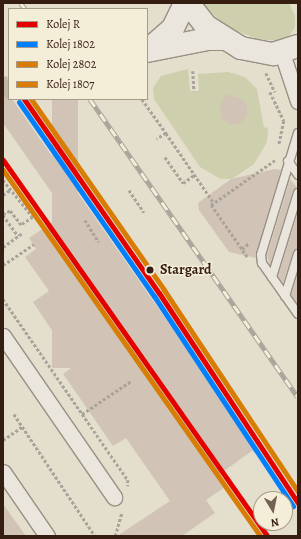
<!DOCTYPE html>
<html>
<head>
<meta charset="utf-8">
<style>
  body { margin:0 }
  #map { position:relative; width:301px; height:539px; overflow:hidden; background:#e4decc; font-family:Alegreya,serif }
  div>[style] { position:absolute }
  .green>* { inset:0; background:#cdcfad }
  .building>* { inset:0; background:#d1c4b7; transform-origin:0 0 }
  .secondary-tunnel>* { height:22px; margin-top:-11px; transform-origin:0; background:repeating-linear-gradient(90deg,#c1b7a7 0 22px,transparent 0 33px) }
  .path>* { height:2.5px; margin-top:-1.25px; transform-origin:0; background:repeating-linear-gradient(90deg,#a8a39b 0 3px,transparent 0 5px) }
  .roads { filter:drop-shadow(1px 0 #979084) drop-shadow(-1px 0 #979084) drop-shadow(0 1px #979084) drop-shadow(0 -1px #979084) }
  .service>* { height:8px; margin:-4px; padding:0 4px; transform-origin:4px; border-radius:4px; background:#eae6dd }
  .minor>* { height:15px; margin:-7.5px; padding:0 7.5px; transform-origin:7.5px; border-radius:7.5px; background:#eae6dd }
  .secondary>* { height:22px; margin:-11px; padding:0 11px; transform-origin:11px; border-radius:11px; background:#eae6dd }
  .rail>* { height:4.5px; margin-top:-2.25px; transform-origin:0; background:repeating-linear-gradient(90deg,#f4edd7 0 9px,#a8a39b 0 18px); box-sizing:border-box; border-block:1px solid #a8a39b }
  .rail-1>* { height:5px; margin:-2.5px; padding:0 2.5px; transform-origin:2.5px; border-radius:2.5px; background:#e50000 }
  .rail-2>* { height:5px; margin:-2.5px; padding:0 2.5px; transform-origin:2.5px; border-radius:2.5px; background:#0080ff }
  .rail-3>* { height:5px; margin:-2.5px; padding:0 2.5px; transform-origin:2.5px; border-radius:2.5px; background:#d77d04 }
  .rail-4>* { height:5px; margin:-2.5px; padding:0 2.5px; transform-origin:2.5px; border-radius:2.5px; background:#d77d04 }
  .dots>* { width:11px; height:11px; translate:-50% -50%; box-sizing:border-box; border:2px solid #f4edd7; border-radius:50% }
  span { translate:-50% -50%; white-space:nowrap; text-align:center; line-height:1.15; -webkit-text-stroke:3px #f4edd7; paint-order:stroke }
  .stop-label { font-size:14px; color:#361d12; font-weight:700 }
  .left { translate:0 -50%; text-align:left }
  .frame { position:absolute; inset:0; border:4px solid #361d12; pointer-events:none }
  .legend { position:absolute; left:8px; top:8px; width:140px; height:92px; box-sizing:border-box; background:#f4edd7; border:1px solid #a89a88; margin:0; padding:5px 7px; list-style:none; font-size:12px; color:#361d12 }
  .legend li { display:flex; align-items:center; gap:8px; height:20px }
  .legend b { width:20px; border:1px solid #a89a88 }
  .north { position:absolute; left:253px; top:491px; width:40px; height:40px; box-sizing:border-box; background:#f4edd7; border:1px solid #a89a88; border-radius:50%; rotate:170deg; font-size:11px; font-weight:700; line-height:16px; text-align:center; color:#361d12 }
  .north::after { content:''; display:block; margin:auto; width:14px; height:18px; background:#736153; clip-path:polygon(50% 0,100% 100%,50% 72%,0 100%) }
</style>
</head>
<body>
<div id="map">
  <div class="green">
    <div style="clip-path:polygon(202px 3px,289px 3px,295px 16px,295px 27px,289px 36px,279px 41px,257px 39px,225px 26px)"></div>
    <div style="clip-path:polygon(188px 69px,190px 91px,199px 91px,198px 74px,228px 72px,245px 77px,257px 89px,264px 128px,268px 127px,267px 142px,254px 164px,232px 179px,221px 179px,200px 167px,154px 99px,153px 88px,161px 76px)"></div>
  </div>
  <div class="building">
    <div style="clip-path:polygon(3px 86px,9px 99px,12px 99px,256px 448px,217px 476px,225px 487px,206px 500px,215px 513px,182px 536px,117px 536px,170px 501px,126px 438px,113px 446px,68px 381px,63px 374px,75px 365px,33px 302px,49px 291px,25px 257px,36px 249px,29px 238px,66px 213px,3px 123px)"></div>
    <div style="clip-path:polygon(225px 94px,242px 99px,247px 105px,247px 116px,239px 124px,231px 125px,222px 119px,220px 107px)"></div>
    <div style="left:52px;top:99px;width:26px;height:269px"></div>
    <div style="clip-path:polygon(275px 169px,281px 170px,256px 258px,229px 252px,199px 210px,198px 203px,231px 179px)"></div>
    <div style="clip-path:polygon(290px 179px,297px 188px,293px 191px,270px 265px,267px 255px)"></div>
    <div style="clip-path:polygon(298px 212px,298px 249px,293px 252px,283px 283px,278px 276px)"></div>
    <div style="clip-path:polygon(298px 273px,298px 304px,291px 295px)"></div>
    <div style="clip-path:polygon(3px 504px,26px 536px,3px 536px)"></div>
  </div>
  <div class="secondary-tunnel">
    <div style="left:3px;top:88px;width:6px;rotate:-9deg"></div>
  </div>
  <div class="path">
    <div style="left:193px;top:71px;width:20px;rotate:87deg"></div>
    <div style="left:266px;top:73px;width:21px;rotate:65deg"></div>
    <div style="left:270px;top:92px;width:32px;rotate:64deg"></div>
    <div style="left:284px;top:121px;width:24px;rotate:102deg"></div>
    <div style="left:142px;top:99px;width:42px;rotate:54.8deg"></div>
    <div style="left:166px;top:133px;width:11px;rotate:146deg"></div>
    <div style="left:166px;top:133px;width:85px;rotate:55.6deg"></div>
    <div style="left:165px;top:157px;width:32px;rotate:55deg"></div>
    <div style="left:183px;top:183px;width:14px;rotate:-36deg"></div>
    <div style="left:3px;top:180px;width:48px;rotate:51deg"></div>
    <div style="left:33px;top:217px;width:14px;rotate:146deg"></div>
    <div style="left:21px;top:225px;width:18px;rotate:-128deg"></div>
    <div style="left:10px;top:211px;width:8px;rotate:150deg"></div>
    <div style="left:3px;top:215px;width:26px;rotate:54deg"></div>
    <div style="left:129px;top:190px;width:27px;rotate:56deg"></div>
    <div style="left:3px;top:195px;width:9px;rotate:-36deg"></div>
    <div style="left:85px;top:220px;width:26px;rotate:58deg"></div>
    <div style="left:3px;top:247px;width:24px;rotate:-36deg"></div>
    <div style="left:242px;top:249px;width:9px;rotate:-41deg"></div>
    <div style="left:247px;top:257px;width:63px;rotate:-124.7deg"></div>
    <div style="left:211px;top:205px;width:78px;rotate:-35.1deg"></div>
    <div style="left:3px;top:265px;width:37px;rotate:-34deg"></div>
    <div style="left:3px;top:299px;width:220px;rotate:55.4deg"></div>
    <div style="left:128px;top:480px;width:6px;rotate:90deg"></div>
    <div style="left:14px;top:414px;width:146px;rotate:56.4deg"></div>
    <div style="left:82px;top:414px;width:59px;rotate:-34deg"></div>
    <div style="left:3px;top:440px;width:24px;rotate:-35deg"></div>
    <div style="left:115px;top:536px;width:25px;rotate:-74deg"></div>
  </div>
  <div class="roads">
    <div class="service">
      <div style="left:298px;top:133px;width:127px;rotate:106.9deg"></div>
      <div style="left:261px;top:255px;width:8px;rotate:83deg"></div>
      <div style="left:262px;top:263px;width:62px;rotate:54.8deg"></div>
      <div style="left:288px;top:161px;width:17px;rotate:54deg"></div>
      <div style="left:272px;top:277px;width:88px;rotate:-72.8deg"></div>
      <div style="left:285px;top:296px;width:44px;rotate:-72.8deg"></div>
    </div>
    <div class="minor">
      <div style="left:282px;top:53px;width:51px;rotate:71.6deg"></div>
      <div style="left:3px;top:336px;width:196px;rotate:55.4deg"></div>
      <div style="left:3px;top:472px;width:78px;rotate:55.5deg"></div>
    </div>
    <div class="secondary">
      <div style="left:188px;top:3px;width:29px;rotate:52deg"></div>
      <div style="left:206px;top:26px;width:41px;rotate:32.2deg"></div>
      <div style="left:241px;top:48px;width:33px;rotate:11deg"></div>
      <div style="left:273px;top:54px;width:26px;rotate:-18deg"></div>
      <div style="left:148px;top:50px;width:33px;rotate:-41deg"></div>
      <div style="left:173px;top:28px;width:28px;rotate:-64deg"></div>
      <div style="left:147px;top:51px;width:62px;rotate:-11.1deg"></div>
      <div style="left:208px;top:39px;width:15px"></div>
    </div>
  </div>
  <div class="rail">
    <div style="left:21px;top:3px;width:7px;rotate:56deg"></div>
    <div style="left:90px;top:99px;width:363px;rotate:55.1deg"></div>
  </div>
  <div class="rail-1">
    <div style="left:24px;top:99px;width:236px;rotate:55.2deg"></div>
    <div style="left:159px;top:293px;width:252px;rotate:56.5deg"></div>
    <div style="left:3px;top:160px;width:459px;rotate:54.9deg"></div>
  </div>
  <div class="rail-2">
    <div style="left:19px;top:102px;width:236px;rotate:55.2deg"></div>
    <div style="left:154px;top:296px;width:252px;rotate:56.5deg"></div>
  </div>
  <div class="rail-3">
    <div style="left:31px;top:99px;width:233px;rotate:55.1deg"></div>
    <div style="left:164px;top:290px;width:242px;rotate:56.4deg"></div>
  </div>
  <div class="rail-4">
    <div style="left:3px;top:170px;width:447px;rotate:54.9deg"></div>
  </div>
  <div class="dots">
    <div style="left:150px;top:270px;background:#361d12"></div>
  </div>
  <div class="stop-label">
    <span class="left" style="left:160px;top:270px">Stargard</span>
  </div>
  <div class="frame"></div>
  <ul class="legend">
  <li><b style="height:5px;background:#e50000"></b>Kolej R</li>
  <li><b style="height:5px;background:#0080ff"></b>Kolej 1802</li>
  <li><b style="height:5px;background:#d77d04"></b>Kolej 2802</li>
  <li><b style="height:5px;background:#d77d04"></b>Kolej 1807</li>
  </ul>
  <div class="north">N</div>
</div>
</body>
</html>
